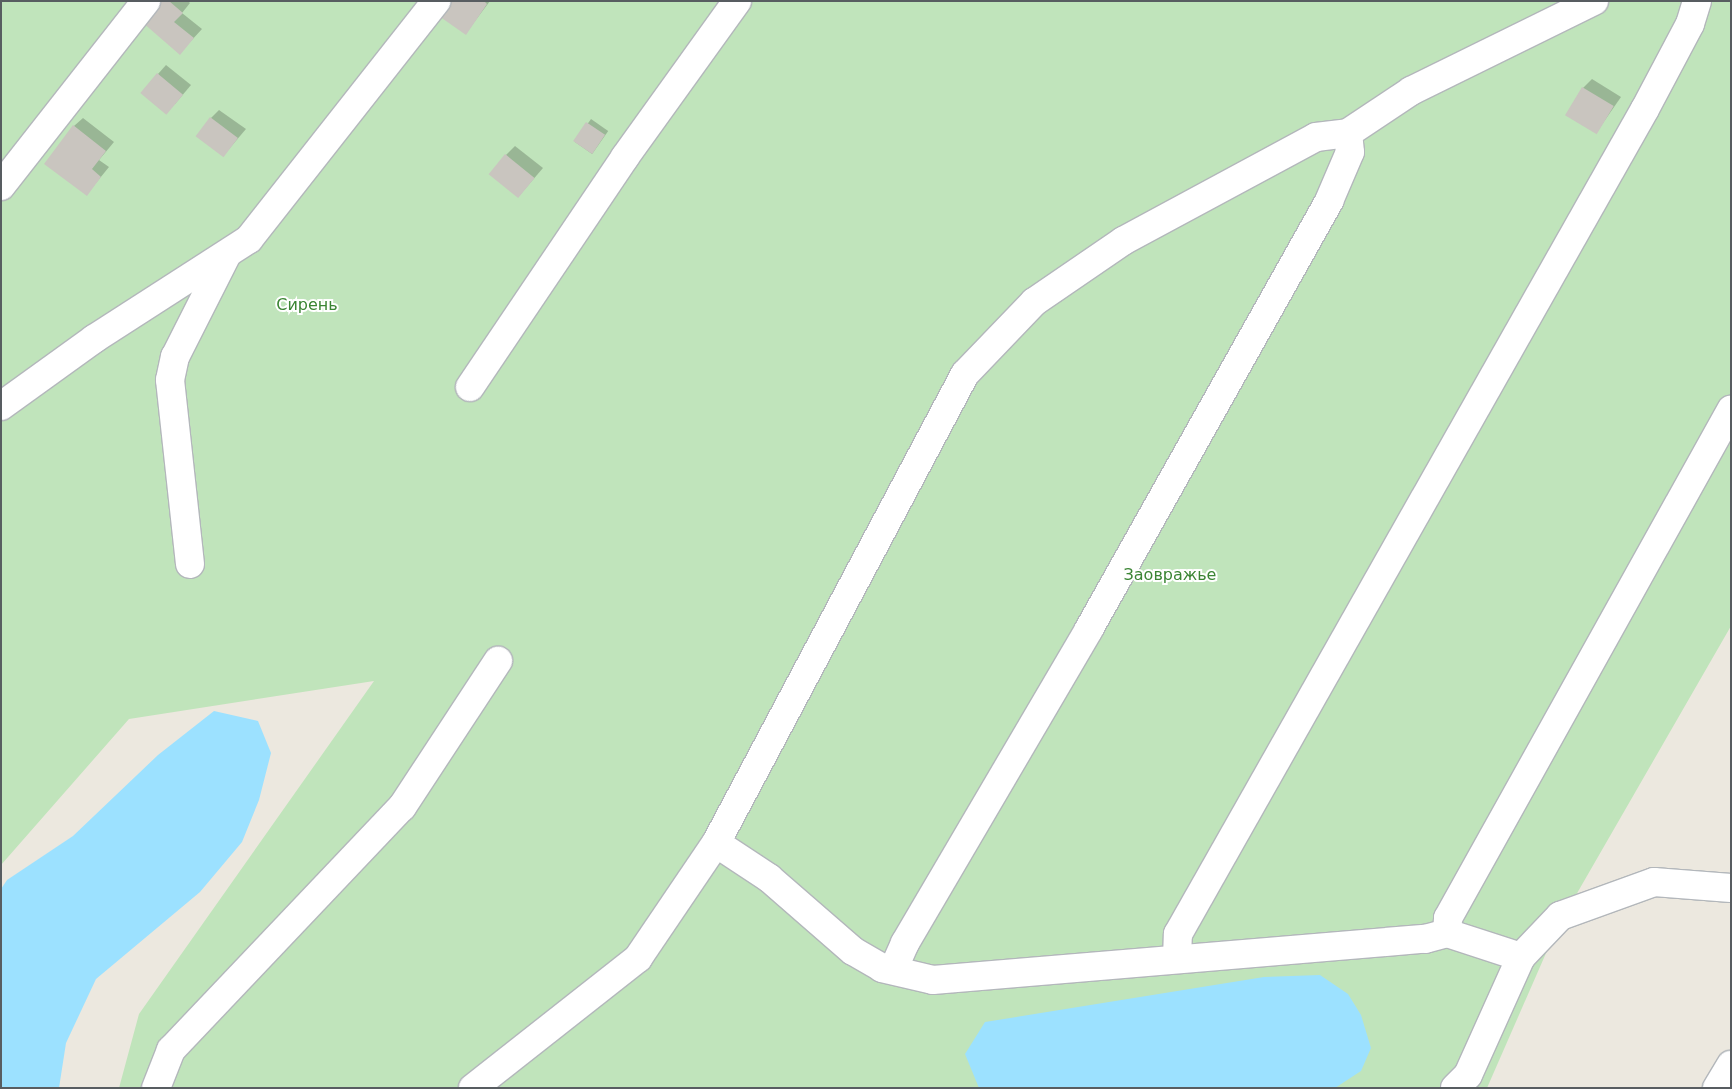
<!DOCTYPE html>
<html>
<head>
<meta charset="utf-8">
<style>
  body { margin:0 }
  #map { position:relative; width:1732px; height:1089px; overflow:hidden; background:#ece8df; font-family:"DejaVu Sans",sans-serif }
  div>[style] { position:absolute }
  .green>* { inset:0; background:#c0e4bb }
  .water>* { inset:0; background:#9ce1ff }
  .shadow>* { inset:0; background:#0003; transform-origin:0 0 }
  .building>* { inset:0; background:#c9c5bf; transform-origin:0 0 }
  .roads { filter:drop-shadow(1px 0 #b3b7bb) drop-shadow(-1px 0 #b3b7bb) drop-shadow(0 1px #b3b7bb) drop-shadow(0 -1px #b3b7bb) }
  .minor>* { height:28px; margin:-14px; padding:0 14px; transform-origin:14px; border-radius:14px; background:#fff }
  span { translate:-50% -50%; white-space:nowrap; text-align:center; line-height:1.15; -webkit-text-stroke:4px #fff; paint-order:stroke }
  .park-label { font-size:16px; color:#3b8534 }
  .frame { position:absolute; inset:0; border:2px solid #585d61; pointer-events:none }
</style>
</head>
<body>
<div id="map">
  <div class="green">
    <div style="clip-path:polygon(1px 1px,1731px 1px,1731px 626px,1557px 928px,1487px 1088px,119px 1088px,139px 1014px,374px 681px,129px 719px,1px 865px)"></div>
  </div>
  <div class="water">
    <div style="clip-path:polygon(214px 711px,258px 721px,271px 753px,259px 800px,242px 842px,200px 892px,96px 979px,66px 1043px,59px 1088px,1px 1088px,1px 889px,7px 880px,73px 836px,158px 755px)"></div>
    <div style="clip-path:polygon(1320px 975px,1348px 994px,1361px 1015px,1371px 1048px,1361px 1071px,1335px 1088px,979px 1088px,965px 1054px,985px 1022px,1264px 977px)"></div>
  </div>
  <div class="shadow">
    <div style="clip-path:polygon(161px 1px,188px 1px,190px 3px,182px 13px,202px 29px,180px 53px)"></div>
    <div style="clip-path:polygon(447px 1px,490px 1px,466px 33px)"></div>
    <div style="clip-path:polygon(166px 65px,191px 85px,175px 104px,158px 74px)"></div>
    <div style="clip-path:polygon(1592px 79px,1621px 97px,1596px 133px,1583px 88px)"></div>
    <div style="clip-path:polygon(219px 110px,246px 129px,223px 156px,211px 118px)"></div>
    <div style="clip-path:polygon(83px 118px,114px 142px,99px 160px,109px 167px,87px 194px,74px 126px)"></div>
    <div style="left:591px;top:119px;width:21px;height:28px;rotate:35deg"></div>
    <div style="clip-path:polygon(515px 146px,543px 168px,519px 196px,506px 155px)"></div>
  </div>
  <div class="building">
    <div style="clip-path:polygon(159px 1px,169px 1px,183px 13px,174px 22px,194px 38px,180px 55px,142px 22px)"></div>
    <div style="clip-path:polygon(445px 1px,484px 1px,487px 4px,466px 35px,436px 14px)"></div>
    <div style="left:157px;top:73px;width:34px;height:26px;rotate:40deg"></div>
    <div style="left:1582px;top:87px;width:37px;height:33px;rotate:31deg"></div>
    <div style="left:210px;top:117px;width:35px;height:24px;rotate:37deg"></div>
    <div style="left:586px;top:122px;width:23px;height:23px;rotate:34deg"></div>
    <div style="clip-path:polygon(73px 125px,106px 151px,92px 169px,101px 177px,87px 196px,44px 164px)"></div>
    <div style="left:505px;top:154px;width:38px;height:26px;rotate:39deg"></div>
  </div>
  <div class="roads">
    <div class="minor">
      <div style="left:1px;top:186px;width:235px;rotate:-51.9deg"></div>
      <div style="left:470px;top:387px;width:277px;rotate:-56deg"></div>
      <div style="left:625px;top:157px;width:192px;rotate:-54.3deg"></div>
      <div style="left:1px;top:406px;width:115px;rotate:-35.8deg"></div>
      <div style="left:94px;top:339px;width:184px;rotate:-32.8deg"></div>
      <div style="left:249px;top:239px;width:303px;rotate:-51.8deg"></div>
      <div style="left:190px;top:564px;width:185px;rotate:-96.2deg"></div>
      <div style="left:170px;top:380px;width:24px;rotate:-78deg"></div>
      <div style="left:175px;top:357px;width:115px;rotate:-63.2deg"></div>
      <div style="left:716px;top:843px;width:64px;rotate:33.4deg"></div>
      <div style="left:769px;top:878px;width:111px;rotate:41deg"></div>
      <div style="left:853px;top:951px;width:34px;rotate:30deg"></div>
      <div style="left:882px;top:968px;width:52px;rotate:13.2deg"></div>
      <div style="left:933px;top:980px;width:494px;rotate:-4.8deg"></div>
      <div style="left:1425px;top:939px;width:23px;rotate:-15deg"></div>
      <div style="left:1447px;top:933px;width:78px;rotate:18deg"></div>
      <div style="left:1447px;top:933px;width:15px;rotate:-86deg"></div>
      <div style="left:1448px;top:918px;width:582px;rotate:-60.88deg"></div>
      <div style="left:1177px;top:959px;width:25px;rotate:-88deg"></div>
      <div style="left:1178px;top:934px;width:948px;rotate:-60.49deg"></div>
      <div style="left:1645px;top:109px;width:96px;rotate:-62.1deg"></div>
      <div style="left:1690px;top:24px;width:24px;rotate:-73deg"></div>
      <div style="left:893px;top:970px;width:30px;rotate:-66deg"></div>
      <div style="left:905px;top:943px;width:364px;rotate:-59.6deg"></div>
      <div style="left:1089px;top:629px;width:491px;rotate:-60.7deg"></div>
      <div style="left:1329px;top:201px;width:53px;rotate:-66.8deg"></div>
      <div style="left:1350px;top:152px;width:19px;rotate:-96deg"></div>
      <div style="left:156px;top:1088px;width:41px;rotate:-68.5deg"></div>
      <div style="left:171px;top:1050px;width:335px;rotate:-46.5deg"></div>
      <div style="left:402px;top:807px;width:175px;rotate:-56.7deg"></div>
      <div style="left:473px;top:1088px;width:210px;rotate:-38.2deg"></div>
      <div style="left:638px;top:958px;width:139px;rotate:-55.9deg"></div>
      <div style="left:716px;top:843px;width:531px;rotate:-62.04deg"></div>
      <div style="left:965px;top:374px;width:100px;rotate:-46.2deg"></div>
      <div style="left:1034px;top:302px;width:108px;rotate:-34.4deg"></div>
      <div style="left:1123px;top:241px;width:219px;rotate:-28.3deg"></div>
      <div style="left:1316px;top:137px;width:32px;rotate:-7deg"></div>
      <div style="left:1348px;top:133px;width:76px;rotate:-33.7deg"></div>
      <div style="left:1411px;top:91px;width:204px;rotate:-26.2deg"></div>
      <div style="left:1455px;top:1088px;width:18px;rotate:-45deg"></div>
      <div style="left:1468px;top:1075px;width:129px;rotate:-65.8deg"></div>
      <div style="left:1521px;top:957px;width:57px;rotate:-46.4deg"></div>
      <div style="left:1560px;top:916px;width:100px;rotate:-19.9deg"></div>
      <div style="left:1654px;top:882px;width:77px;rotate:4.5deg"></div>
      <div style="left:1717px;top:1088px;width:27px;rotate:-59deg"></div>
    </div>
  </div>
  <div class="park-label">
    <span style="left:307px;top:305px">Сирень</span>
    <span style="left:1170px;top:575px">Заовражье</span>
  </div>
  <div class="frame"></div>
</div>
</body>
</html>
